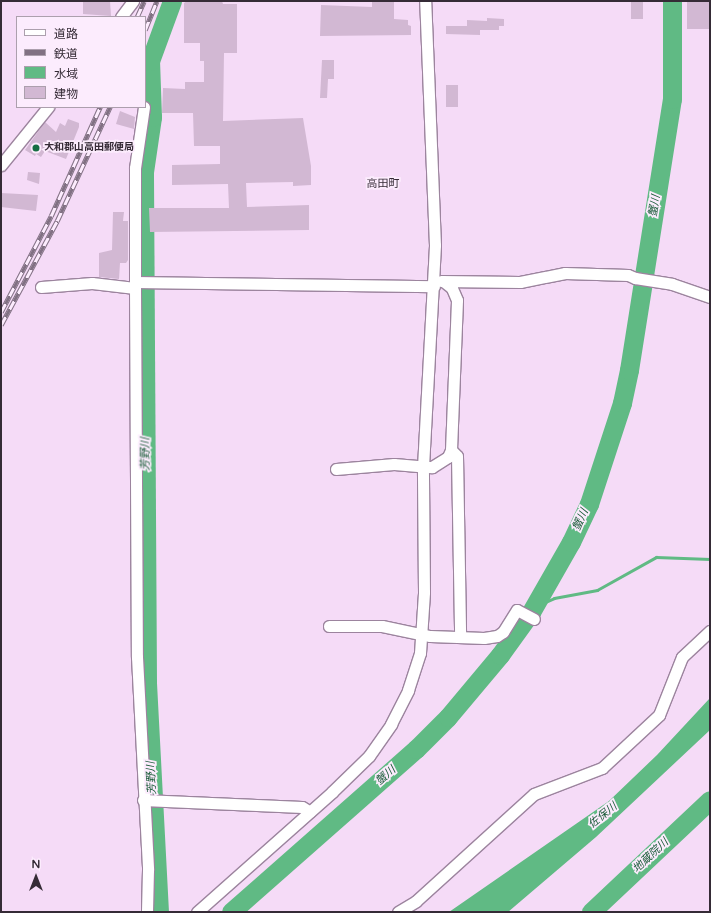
<!DOCTYPE html>
<html>
<head>
<meta charset="utf-8">
<style>
  body { margin:0 }
  #map { position:relative; width:711px; height:913px; overflow:hidden; background:#f5dbf7; font-family:"Varela Round","Noto Sans JP",sans-serif }
  div>[style] { position:absolute }
  .water>* { inset:0; background:#60ba84 }
  .stream>* { height:3px; margin:-1.5px; padding:0 1.5px; transform-origin:1.5px; border-radius:1.5px; background:#60ba84 }
  .river>* { height:19px; margin:-9.5px; padding:0 9.5px; transform-origin:9.5px; border-radius:9.5px; background:#60ba84 }
  .building>* { inset:0; background:#d2b8d3; transform-origin:0 0 }
  .roads { filter:drop-shadow(1px 0 #9c849e) drop-shadow(-1px 0 #9c849e) drop-shadow(0 1px #9c849e) drop-shadow(0 -1px #9c849e) }
  .minor>* { height:11px; margin:-5.5px; padding:0 5.5px; transform-origin:5.5px; border-radius:5.5px; background:#fff }
  .rail>* { height:4.5px; margin-top:-2.25px; transform-origin:0; background:repeating-linear-gradient(90deg,#fcecfd 0 9px,#817183 0 18px); box-sizing:border-box; border-block:1px solid #817183 }
  .dots>* { width:11px; height:11px; translate:-50% -50%; box-sizing:border-box; border:2px solid #fcecfd; border-radius:50% }
  span { translate:-50% -50%; white-space:nowrap; text-align:center; line-height:1.15; -webkit-text-stroke:3.5px #fcecfd; paint-order:stroke }
  .poi-label { font-size:10px; color:#352b36; font-weight:700 }
  .left { translate:0 -50%; text-align:left }
  .neighbourhood-label { font-size:11px; color:#352b36 }
  .water-label { font-size:11px; color:#1b5c39; font-style:italic }
  .frame { position:absolute; inset:0; border:2px solid #352b36; pointer-events:none }
  .legend { position:absolute; left:16px; top:16px; width:130px; height:92px; box-sizing:border-box; background:#fcecfd; border:1px solid #ac9fad; margin:0; padding:5px 7px; list-style:none; font-size:12px; color:#352b36 }
  .legend li { display:flex; align-items:center; gap:8px; height:20px }
  .legend b { width:20px; border:1px solid #ac9fad }
  .north { position:absolute; left:16px; top:857px; width:40px; height:40px; -webkit-text-stroke:3px #fcecfd; paint-order:stroke; rotate:0deg; font-size:11px; font-weight:700; line-height:16px; text-align:center; color:#352b36 }
  .north::after { content:''; display:block; margin:auto; width:14px; height:18px; background:#352b36; clip-path:polygon(50% 0,100% 100%,50% 72%,0 100%) }
</style>
</head>
<body>
<div id="map">
  <div class="water">
    <div style="clip-path:polygon(710px 698px,710px 730px,596px 837px,508px 912px,449px 912px,609px 801px,657px 755px)"></div>
  </div>
  <div class="stream">
    <div style="left:534px;top:607px;width:22px;rotate:-24deg"></div>
    <div style="left:554px;top:598px;width:44px;rotate:-10.5deg"></div>
    <div style="left:597px;top:590px;width:68px;rotate:-29.2deg"></div>
    <div style="left:656px;top:557px;width:54px;rotate:2.1deg"></div>
  </div>
  <div class="river">
    <div style="left:159px;top:912px;width:230px;rotate:-93deg"></div>
    <div style="left:147px;top:682px;width:510px;rotate:-90.34deg"></div>
    <div style="left:144px;top:172px;width:56px;rotate:-81.7deg"></div>
    <div style="left:152px;top:117px;width:56px;rotate:-92deg"></div>
    <div style="left:150px;top:61px;width:64px;rotate:-69.9deg"></div>
    <div style="left:231px;top:912px;width:247px;rotate:-41.4deg"></div>
    <div style="left:416px;top:749px;width:45px;rotate:-45deg"></div>
    <div style="left:448px;top:717px;width:81px;rotate:-50deg"></div>
    <div style="left:500px;top:655px;width:53px;rotate:-54.2deg"></div>
    <div style="left:531px;top:612px;width:81px;rotate:-60.3deg"></div>
    <div style="left:571px;top:542px;width:42px;rotate:-64.7deg"></div>
    <div style="left:589px;top:504px;width:106px;rotate:-71.9deg"></div>
    <div style="left:622px;top:403px;width:34px;rotate:-78deg"></div>
    <div style="left:629px;top:370px;width:274px;rotate:-81deg"></div>
    <div style="left:672px;top:99px;width:98px;rotate:-90deg"></div>
    <div style="left:591px;top:912px;width:163px;rotate:-43.3deg"></div>
  </div>
  <div class="building">
    <div style="clip-path:polygon(83px 1px,110px 1px,111px 16px,83px 14px)"></div>
    <div style="clip-path:polygon(187px 1px,222px 1px,223px 4px,237px 4px,237px 53px,224px 53px,223px 121px,303px 118px,311px 166px,311px 185px,293px 186px,293px 182px,246px 183px,247px 207px,309px 205px,309px 230px,150px 232px,149px 208px,229px 208px,228px 184px,172px 185px,172px 165px,220px 164px,220px 146px,194px 146px,193px 113px,162px 113px,163px 88px,185px 89px,185px 82px,204px 82px,204px 61px,200px 61px,200px 43px,184px 43px,184px 3px)"></div>
    <div style="clip-path:polygon(372px 1px,394px 1px,394px 19px,408px 20px,408px 25px,411px 26px,411px 35px,320px 36px,321px 5px,372px 7px)"></div>
    <div style="left:631px;top:1px;width:12px;height:18px"></div>
    <div style="left:687px;top:1px;width:23px;height:28px"></div>
    <div style="clip-path:polygon(487px 18px,504px 19px,504px 26px,499px 26px,499px 30px,480px 30px,480px 35px,446px 34px,446px 26px,467px 26px,467px 20px,487px 21px)"></div>
    <div style="clip-path:polygon(322px 60px,334px 60px,334px 79px,328px 79px,327px 98px,320px 98px)"></div>
    <div style="left:446px;top:85px;width:12px;height:22px"></div>
    <div style="clip-path:polygon(120px 111px,135px 117px,134px 129px,116px 124px)"></div>
    <div style="clip-path:polygon(68px 119px,79px 123px,79px 127px,66px 159px,45px 151px,41px 157px,36px 154px,35px 156px,25px 150px,45px 122px,56px 132px,60px 123px,65px 126px)"></div>
    <div style="clip-path:polygon(28px 172px,40px 173px,39px 184px,27px 180px)"></div>
    <div style="clip-path:polygon(1px 193px,38px 195px,36px 211px,1px 207px)"></div>
    <div style="clip-path:polygon(113px 212px,124px 212px,123px 221px,128px 221px,128px 260px,126px 263px,120px 263px,119px 279px,99px 277px,99px 253px,112px 250px)"></div>
  </div>
  <div class="roads">
    <div class="minor">
      <div style="left:121px;top:17px;width:20px;rotate:-53deg"></div>
      <div style="left:144px;top:107px;width:62px;rotate:98.4deg"></div>
      <div style="left:135px;top:168px;width:120px;rotate:90deg"></div>
      <div style="left:135px;top:288px;width:369px;rotate:89.7deg"></div>
      <div style="left:137px;top:657px;width:213px;rotate:87deg"></div>
      <div style="left:148px;top:870px;width:42px;rotate:91.4deg"></div>
      <div style="left:1px;top:165px;width:75px;rotate:-51deg"></div>
      <div style="left:441px;top:281px;width:79px;rotate:0.7deg"></div>
      <div style="left:520px;top:282px;width:46px;rotate:-11.3deg"></div>
      <div style="left:565px;top:273px;width:63px;rotate:1.8deg"></div>
      <div style="left:628px;top:275px;width:8px;rotate:23deg"></div>
      <div style="left:635px;top:278px;width:37px;rotate:9deg"></div>
      <div style="left:672px;top:284px;width:40px;rotate:18.9deg"></div>
      <div style="left:135px;top:282px;width:299px;rotate:0.8deg"></div>
      <div style="left:41px;top:287px;width:51px;rotate:-4.5deg"></div>
      <div style="left:92px;top:283px;width:43px;rotate:6.6deg"></div>
      <div style="left:451px;top:450px;width:8px;rotate:45deg"></div>
      <div style="left:457px;top:456px;width:180px;rotate:89deg"></div>
      <div style="left:336px;top:469px;width:58px;rotate:-4.9deg"></div>
      <div style="left:394px;top:464px;width:38px;rotate:5deg"></div>
      <div style="left:432px;top:467px;width:19px;rotate:-32deg"></div>
      <div style="left:448px;top:457px;width:8px;rotate:-67deg"></div>
      <div style="left:451px;top:450px;width:150px;rotate:-87.7deg"></div>
      <div style="left:457px;top:300px;width:13px;rotate:-113deg"></div>
      <div style="left:452px;top:288px;width:11px;rotate:-142deg"></div>
      <div style="left:329px;top:626px;width:53px"></div>
      <div style="left:382px;top:626px;width:49px;rotate:11.8deg"></div>
      <div style="left:430px;top:636px;width:54px;rotate:2.1deg"></div>
      <div style="left:484px;top:638px;width:13px;rotate:-9deg"></div>
      <div style="left:497px;top:636px;width:7px;rotate:-34deg"></div>
      <div style="left:503px;top:632px;width:26px;rotate:-58deg"></div>
      <div style="left:517px;top:610px;width:19px;rotate:28deg"></div>
      <div style="left:143px;top:800px;width:159px;rotate:2.5deg"></div>
      <div style="left:302px;top:807px;width:9px;rotate:32deg"></div>
      <div style="left:197px;top:912px;width:181px;rotate:-41.6deg"></div>
      <div style="left:332px;top:792px;width:52px;rotate:-44.2deg"></div>
      <div style="left:369px;top:756px;width:39px;rotate:-55deg"></div>
      <div style="left:391px;top:724px;width:38px;rotate:-63deg"></div>
      <div style="left:408px;top:690px;width:39px;rotate:-72deg"></div>
      <div style="left:420px;top:653px;width:61px;rotate:-86.2deg"></div>
      <div style="left:424px;top:592px;width:125px;rotate:-90.5deg"></div>
      <div style="left:423px;top:467px;width:222px;rotate:-86.9deg"></div>
      <div style="left:435px;top:245px;width:244px;rotate:-92.3deg"></div>
      <div style="left:398px;top:912px;width:21px;rotate:-31deg"></div>
      <div style="left:416px;top:901px;width:159px;rotate:-42.2deg"></div>
      <div style="left:534px;top:794px;width:73px;rotate:-20.9deg"></div>
      <div style="left:602px;top:768px;width:78px;rotate:-42.9deg"></div>
      <div style="left:659px;top:715px;width:62px;rotate:-68.4deg"></div>
      <div style="left:682px;top:657px;width:38px;rotate:-43deg"></div>
    </div>
  </div>
  <div class="rail">
    <div style="left:137px;top:17px;width:17px;rotate:-66deg"></div>
    <div style="left:145px;top:30px;width:31px;rotate:-68deg"></div>
    <div style="left:1px;top:312px;width:108px;rotate:-62.5deg"></div>
    <div style="left:51px;top:216px;width:120px;rotate:-65.8deg"></div>
    <div style="left:1px;top:325px;width:118px;rotate:-61.7deg"></div>
    <div style="left:57px;top:221px;width:126px;rotate:-65.1deg"></div>
  </div>
  <div class="dots">
    <div style="left:36px;top:148px;background:#166e42"></div>
  </div>
  <div class="poi-label">
    <span class="left" style="left:44px;top:148px">大和郡山高田郵便局</span>
  </div>
  <div class="neighbourhood-label">
    <span style="left:383px;top:184px">高田町</span>
  </div>
  <div class="water-label">
    <span style="left:655px;top:206px;rotate:-81deg">蟹川</span>
    <span style="left:146px;top:454px;rotate:-90deg">芳野川</span>
    <span style="left:581px;top:520px;rotate:-66deg">蟹川</span>
    <span style="left:386px;top:776px;rotate:-41deg">蟹川</span>
    <span style="left:152px;top:778px;rotate:-93deg">芳野川</span>
    <span style="left:603px;top:816px;rotate:-39deg">佐保川</span>
    <span style="left:651px;top:856px;rotate:-43deg">地蔵院川</span>
  </div>
  <div class="frame"></div>
  <ul class="legend">
  <li><b style="height:5px;background:#fff"></b>道路</li>
  <li><b style="height:5px;background:#817183"></b>鉄道</li>
  <li><b style="height:11px;background:#60ba84"></b>水域</li>
  <li><b style="height:11px;background:#d2b8d3"></b>建物</li>
  </ul>
  <div class="north">N</div>
</div>
</body>
</html>
